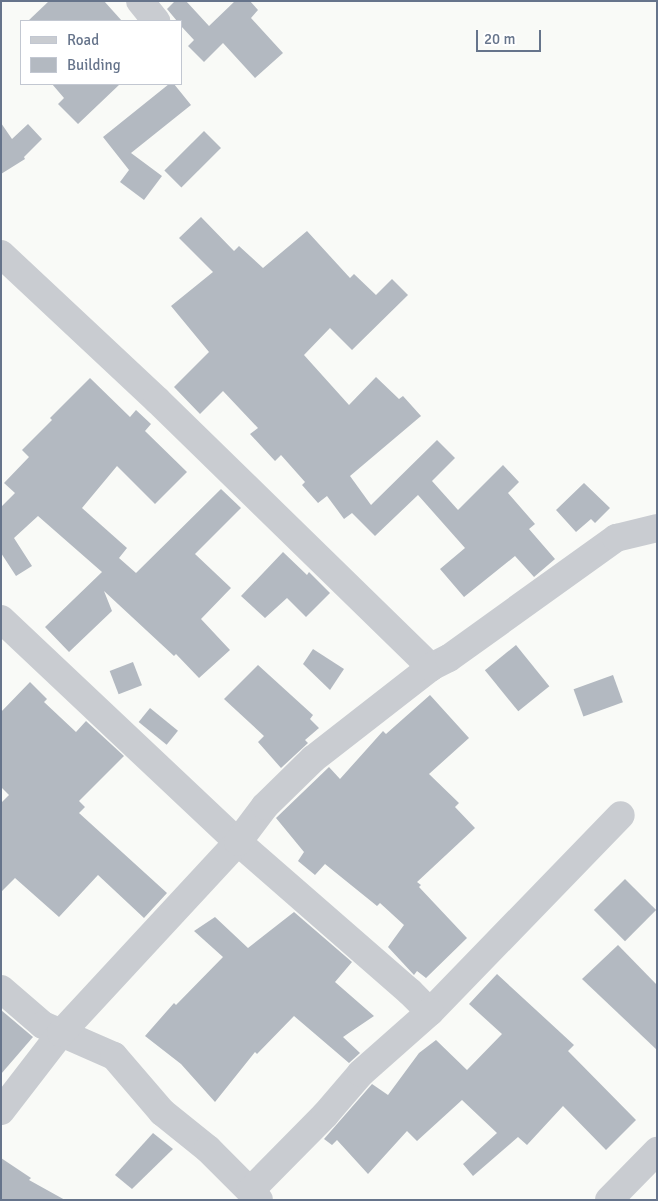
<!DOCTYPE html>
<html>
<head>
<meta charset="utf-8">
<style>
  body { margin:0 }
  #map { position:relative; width:658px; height:1201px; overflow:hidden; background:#f9faf7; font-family:Signika,sans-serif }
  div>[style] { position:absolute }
  .building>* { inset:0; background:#b3b9c1; transform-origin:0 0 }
  .minor>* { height:28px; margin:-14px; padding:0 14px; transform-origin:14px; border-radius:14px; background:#c9ccd1 }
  span { translate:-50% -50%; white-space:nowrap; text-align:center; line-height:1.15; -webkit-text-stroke:5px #fff; paint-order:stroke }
  .frame { position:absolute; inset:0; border:2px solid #66748b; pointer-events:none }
  .legend { position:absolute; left:20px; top:20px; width:162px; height:65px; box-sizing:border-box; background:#fff; border:1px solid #c2c7d1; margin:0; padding:6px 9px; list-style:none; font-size:15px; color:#66748b }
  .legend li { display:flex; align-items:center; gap:10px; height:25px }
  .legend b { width:25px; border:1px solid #c2c7d1 }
  .scale { position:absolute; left:476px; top:30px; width:65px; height:22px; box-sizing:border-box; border:2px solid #66748b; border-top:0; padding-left:6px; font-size:15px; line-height:18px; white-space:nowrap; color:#66748b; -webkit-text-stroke:4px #fff; paint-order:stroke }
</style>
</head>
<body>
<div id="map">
  <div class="building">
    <div style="clip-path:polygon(49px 1px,104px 1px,122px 21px,28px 21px)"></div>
    <div style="clip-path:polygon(175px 1px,186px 1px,209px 26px,235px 1px,250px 1px,258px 10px,251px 18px,283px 53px,255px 78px,223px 43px,204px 62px,188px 46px,194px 40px,181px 26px,181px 21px,177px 21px,167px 9px)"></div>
    <div style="clip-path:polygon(52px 84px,120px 84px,78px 124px,58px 104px,64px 98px)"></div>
    <div style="clip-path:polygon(169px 84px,174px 84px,191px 105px,131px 153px,162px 176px,144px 200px,120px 182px,129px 170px,103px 137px)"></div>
    <div style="clip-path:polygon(1px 123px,12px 139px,28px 124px,42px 139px,24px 157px,25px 159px,1px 174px)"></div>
    <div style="left:204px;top:131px;width:24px;height:56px;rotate:45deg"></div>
    <div style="clip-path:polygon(201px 217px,234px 251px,239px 246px,263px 268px,307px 231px,350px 278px,354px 274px,376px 295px,392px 279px,408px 295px,352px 350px,330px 328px,304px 355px,349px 405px,376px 377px,399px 399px,403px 396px,421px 416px,350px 476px,371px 505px,437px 440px,455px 458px,432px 481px,458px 510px,503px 465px,519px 482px,508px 493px,535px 524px,529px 529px,555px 559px,534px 577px,515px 556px,464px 597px,440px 569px,465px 548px,418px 495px,375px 536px,352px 513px,344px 519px,327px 496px,318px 503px,302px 485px,305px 482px,281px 455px,275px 461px,250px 434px,258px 428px,223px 391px,200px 414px,174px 387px,209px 352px,171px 306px,213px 272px,179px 238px)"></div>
    <div style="clip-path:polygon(90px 378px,130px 417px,136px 410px,151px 424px,145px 431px,187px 472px,155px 504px,117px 466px,82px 508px,127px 548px,119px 558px,136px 573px,221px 489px,241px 508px,195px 554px,231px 588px,201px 619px,230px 650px,199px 678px,176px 654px,174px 656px,104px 591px,112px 611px,69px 652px,45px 627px,102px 572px,38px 516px,14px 538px,32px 566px,16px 576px,1px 553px,1px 507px,15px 493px,4px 483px,29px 457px,22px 450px,52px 420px,50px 418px)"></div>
    <div style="clip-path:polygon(584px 483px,610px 508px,595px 523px,591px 519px,576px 532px,556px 510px)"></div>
    <div style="clip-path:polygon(283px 552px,307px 575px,309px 572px,330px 593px,306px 617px,287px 598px,265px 618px,241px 596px)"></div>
    <div style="left:516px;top:645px;width:53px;height:40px;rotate:51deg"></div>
    <div style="clip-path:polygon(313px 649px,344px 669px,330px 690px,303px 664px)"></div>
    <div style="left:133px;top:662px;width:25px;height:25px;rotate:69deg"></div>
    <div style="clip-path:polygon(258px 665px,313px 715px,310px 719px,319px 728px,305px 740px,308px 743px,281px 768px,258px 742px,264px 736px,224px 699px)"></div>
    <div style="left:613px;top:675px;width:29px;height:42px;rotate:70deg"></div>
    <div style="clip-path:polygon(30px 682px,47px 699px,44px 702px,76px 732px,86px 721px,124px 756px,79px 801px,85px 807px,79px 813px,167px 893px,144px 918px,98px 875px,59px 917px,15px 878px,1px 892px,1px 803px,9px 795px,1px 787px,1px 712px)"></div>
    <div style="clip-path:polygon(430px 695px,469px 738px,429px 774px,459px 803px,455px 807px,475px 828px,417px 882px,421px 885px,419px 887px,467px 938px,426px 978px,417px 971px,414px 975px,388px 947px,404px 925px,380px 903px,377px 906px,325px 864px,315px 875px,298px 861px,304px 852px,276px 818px,329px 767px,340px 779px,383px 731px,386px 734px)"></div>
    <div style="left:150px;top:708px;width:36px;height:18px;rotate:39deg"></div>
    <div style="left:625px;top:879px;width:44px;height:44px;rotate:45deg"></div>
    <div style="clip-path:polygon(294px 912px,352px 962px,335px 982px,374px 1016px,343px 1037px,360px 1053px,349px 1063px,294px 1016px,257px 1054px,255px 1052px,215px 1102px,181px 1064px,145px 1036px,174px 1003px,176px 1005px,223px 957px,194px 931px,215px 917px,248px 948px)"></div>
    <div style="clip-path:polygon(618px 945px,657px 985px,657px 1050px,582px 979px)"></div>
    <div style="clip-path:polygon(497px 974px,574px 1045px,568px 1051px,636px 1120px,606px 1150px,563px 1106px,527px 1145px,518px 1137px,473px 1176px,463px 1164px,497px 1133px,462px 1100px,417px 1141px,407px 1131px,368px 1174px,337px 1140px,332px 1145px,324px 1139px,372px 1084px,388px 1095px,419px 1053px,436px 1040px,467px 1070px,502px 1034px,469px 1004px)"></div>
    <div style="clip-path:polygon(1px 1010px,33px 1037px,1px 1074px)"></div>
    <div style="clip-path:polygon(153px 1133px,173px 1149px,132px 1189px,115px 1175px)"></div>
    <div style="clip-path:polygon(1px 1158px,31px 1178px,29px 1180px,65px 1200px,1px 1200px)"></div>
  </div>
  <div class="minor">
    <div style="left:140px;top:1px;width:26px;rotate:51deg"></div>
    <div style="left:1px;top:254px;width:214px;rotate:43.1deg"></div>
    <div style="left:157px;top:400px;width:383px;rotate:44.3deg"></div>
    <div style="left:1px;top:619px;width:325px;rotate:43.3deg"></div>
    <div style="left:238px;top:842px;width:228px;rotate:41.1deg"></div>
    <div style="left:410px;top:992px;width:28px;rotate:45deg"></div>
    <div style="left:430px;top:1012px;width:274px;rotate:-45.9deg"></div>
    <div style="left:1px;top:989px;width:55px;rotate:40.6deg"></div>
    <div style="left:43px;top:1025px;width:77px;rotate:23.6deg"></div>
    <div style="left:114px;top:1056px;width:74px;rotate:49.4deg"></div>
    <div style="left:162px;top:1112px;width:59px;rotate:38.8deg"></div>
    <div style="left:208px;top:1149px;width:72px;rotate:45deg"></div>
    <div style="left:1px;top:1111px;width:98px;rotate:-52.4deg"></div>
    <div style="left:61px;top:1033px;width:260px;rotate:-47.2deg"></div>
    <div style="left:238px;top:842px;width:45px;rotate:-53.1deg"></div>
    <div style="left:265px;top:806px;width:67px;rotate:-44.4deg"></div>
    <div style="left:313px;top:759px;width:150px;rotate:-37.9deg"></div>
    <div style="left:431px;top:667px;width:20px;rotate:-27deg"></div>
    <div style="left:449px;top:658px;width:206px;rotate:-35.7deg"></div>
    <div style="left:616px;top:538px;width:42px;rotate:-13.7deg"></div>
    <div style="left:250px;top:1191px;width:107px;rotate:-45.4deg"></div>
    <div style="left:325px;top:1115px;width:55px;rotate:-49.4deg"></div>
    <div style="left:361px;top:1073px;width:92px;rotate:-41.5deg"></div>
    <div style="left:609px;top:1200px;width:69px;rotate:-45.6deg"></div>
  </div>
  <div class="frame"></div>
  <ul class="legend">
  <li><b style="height:6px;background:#c9ccd1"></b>Road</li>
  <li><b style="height:14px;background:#b3b9c1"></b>Building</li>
  </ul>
  <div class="scale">20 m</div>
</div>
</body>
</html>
